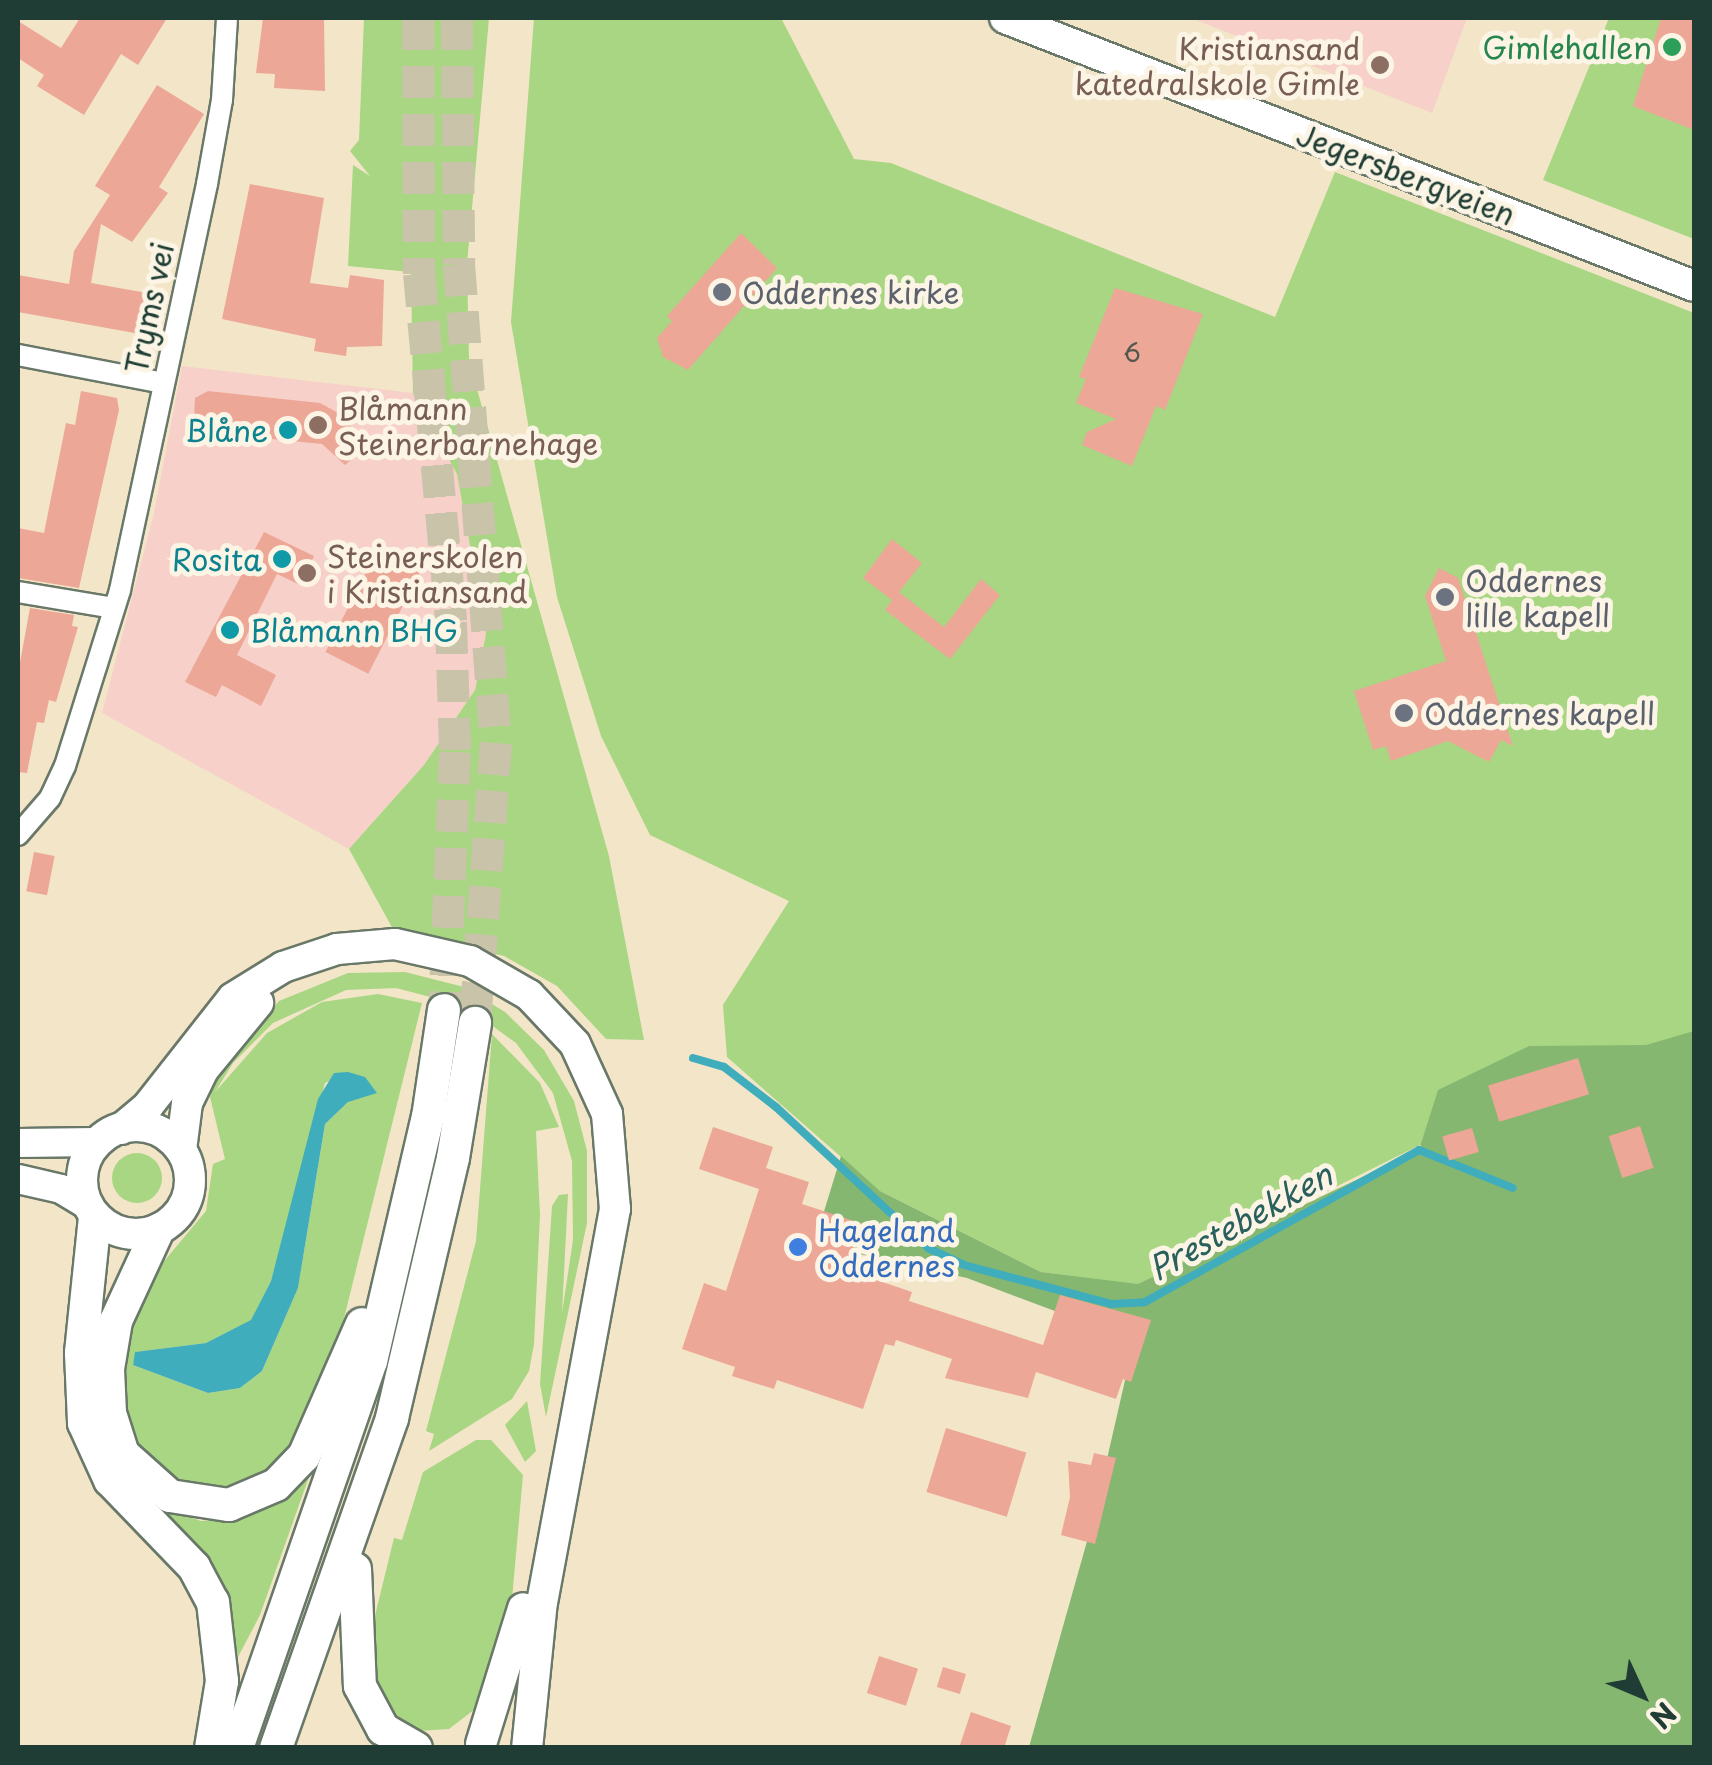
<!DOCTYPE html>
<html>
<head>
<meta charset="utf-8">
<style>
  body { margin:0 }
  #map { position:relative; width:1712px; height:1765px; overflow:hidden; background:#f3e5c8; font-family:"Playpen Sans",sans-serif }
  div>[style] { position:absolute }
  .built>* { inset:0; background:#f7d0ca }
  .green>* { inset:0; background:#a8d683 }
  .round { border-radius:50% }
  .forest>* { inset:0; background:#86b771 }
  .water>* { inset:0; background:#3fadbc }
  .stream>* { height:8px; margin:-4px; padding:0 4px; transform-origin:4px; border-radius:4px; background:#3fadbc }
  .building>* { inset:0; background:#eca797; transform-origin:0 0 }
  .trunk-tunnel>* { height:32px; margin-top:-16px; transform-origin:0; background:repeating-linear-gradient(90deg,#c9c3aa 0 32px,transparent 0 48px) }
  .roads { filter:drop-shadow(2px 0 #697868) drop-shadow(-2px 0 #697868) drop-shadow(0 2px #697868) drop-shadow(0 -2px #697868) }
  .minor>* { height:20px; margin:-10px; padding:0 10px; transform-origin:10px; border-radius:10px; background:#fff }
  .secondary>* { height:28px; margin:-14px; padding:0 14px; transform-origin:14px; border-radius:14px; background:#fff }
  .primary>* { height:30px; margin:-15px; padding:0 15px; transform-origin:15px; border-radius:15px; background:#fff }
  .primary>.ring { margin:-15px; padding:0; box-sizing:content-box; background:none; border:30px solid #fff; border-radius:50% }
  .trunk>* { height:32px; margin:-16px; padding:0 16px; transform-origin:16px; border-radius:16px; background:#fff }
  .dots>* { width:28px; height:28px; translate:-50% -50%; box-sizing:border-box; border:5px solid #fcf5e5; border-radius:50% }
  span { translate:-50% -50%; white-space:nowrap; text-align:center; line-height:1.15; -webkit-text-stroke:10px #fcf5e5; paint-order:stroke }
  .number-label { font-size:25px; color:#52584d }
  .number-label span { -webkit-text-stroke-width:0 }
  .leisure-label { font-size:30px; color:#27864d }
  .right { translate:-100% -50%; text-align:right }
  .education-label { font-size:30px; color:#785e54 }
  .left { translate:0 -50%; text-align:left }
  .street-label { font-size:30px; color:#1f3d34 }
  .worship-label { font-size:30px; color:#5b616d }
  .culture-label { font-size:30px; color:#0d838f }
  .shop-label { font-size:30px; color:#366cbe }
  .water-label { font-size:32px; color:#295f5d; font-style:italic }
  .frame { position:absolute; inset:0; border:20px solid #1f3d34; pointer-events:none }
  .north { position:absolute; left:1592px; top:1645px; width:100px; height:100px; -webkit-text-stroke:8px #fcf5e5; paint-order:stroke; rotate:134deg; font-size:28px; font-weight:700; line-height:40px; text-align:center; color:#1f3d34 }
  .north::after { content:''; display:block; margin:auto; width:35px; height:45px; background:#1f3d34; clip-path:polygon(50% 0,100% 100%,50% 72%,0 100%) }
</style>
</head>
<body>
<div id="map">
  <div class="built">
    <div style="clip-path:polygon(1191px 18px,1467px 18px,1432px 113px)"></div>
    <div style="clip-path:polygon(182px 366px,413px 393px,457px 474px,486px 634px,475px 690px,424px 765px,349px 849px,102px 713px,154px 513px)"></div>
  </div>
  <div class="green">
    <div style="clip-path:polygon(364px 18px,489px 18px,467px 264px,469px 361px,609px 856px,644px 1040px,606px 1039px,557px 986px,504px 956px,394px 931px,349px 849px,424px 765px,475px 690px,486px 634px,457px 474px,413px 393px,411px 272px,348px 266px,353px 165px,370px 176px,350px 151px,359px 140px)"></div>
    <div style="clip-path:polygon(534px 18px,781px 18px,854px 159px,891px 163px,1275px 317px,1335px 172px,1694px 313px,1694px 1038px,1434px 1138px,1138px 1285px,1041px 1272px,880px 1191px,727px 1057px,723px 1005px,789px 901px,650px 835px,601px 736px,557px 597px,511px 322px)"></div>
    <div style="clip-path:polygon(1609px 18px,1694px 18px,1694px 239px,1543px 180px)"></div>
    <div style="clip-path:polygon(evenodd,405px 972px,464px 987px,505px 1012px,544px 1050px,574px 1101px,587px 1151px,587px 1223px,546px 1417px,540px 1384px,552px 1206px,559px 1195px,568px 1194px,562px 1313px,573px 1240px,572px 1161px,553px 1093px,516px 1043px,465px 1006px,396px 988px,346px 990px,273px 1023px,233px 1063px,215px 1092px,267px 1033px,322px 1002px,378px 994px,422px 1003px,329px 1379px,271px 1473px,229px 1492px,170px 1480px,137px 1448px,128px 1427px,125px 1338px,150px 1278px,206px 1211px,213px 1164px,225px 1159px,210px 1097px,216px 1076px,279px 1001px,348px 973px,405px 972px,348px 1072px,348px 1102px,325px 1124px,298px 1288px,262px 1371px,240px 1388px,208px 1393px,133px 1365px,136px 1352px,206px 1343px,251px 1321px,271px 1281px,325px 1083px,348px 1072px)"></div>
    <div style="clip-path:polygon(492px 1034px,540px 1083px,559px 1127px,536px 1131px,540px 1215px,534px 1344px,529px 1371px,512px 1399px,429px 1451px,434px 1434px,426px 1431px,476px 1241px)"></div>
    <div class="round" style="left:112px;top:1153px;width:50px;height:50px"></div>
    <div style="clip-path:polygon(527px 1401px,536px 1451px,525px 1462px,505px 1425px)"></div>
    <div style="clip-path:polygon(476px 1440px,491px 1440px,523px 1475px,510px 1622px,475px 1709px,449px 1729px,418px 1731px,390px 1712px,372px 1678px,370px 1636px,394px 1538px,402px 1540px,423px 1472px)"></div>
    <div style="clip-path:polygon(310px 1474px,260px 1615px,238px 1657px,228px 1602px,157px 1514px,162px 1507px,201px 1521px,237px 1518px,273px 1505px)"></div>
  </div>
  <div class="forest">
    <div style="clip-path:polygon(1694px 1031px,1694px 1747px,1029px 1747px,1093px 1520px,1126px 1376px,1103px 1329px,967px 1278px,824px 1246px,806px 1270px,841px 1156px,880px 1191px,1041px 1272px,1138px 1284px,1419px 1150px,1438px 1090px,1529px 1046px,1646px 1045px)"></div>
  </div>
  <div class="water">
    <div style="clip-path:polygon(348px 1072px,365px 1077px,377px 1093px,348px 1102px,325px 1124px,298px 1288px,262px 1371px,240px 1388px,208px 1393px,133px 1365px,135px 1352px,206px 1343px,251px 1320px,271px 1281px,318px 1099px,334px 1073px)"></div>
  </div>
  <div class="stream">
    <div style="left:693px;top:1058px;width:32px;rotate:16deg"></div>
    <div style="left:724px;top:1067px;width:66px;rotate:37.6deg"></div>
    <div style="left:776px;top:1107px;width:207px;rotate:42.8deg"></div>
    <div style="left:928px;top:1248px;width:40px;rotate:25deg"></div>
    <div style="left:964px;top:1265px;width:153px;rotate:14.8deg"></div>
    <div style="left:1112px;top:1304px;width:33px;rotate:-3deg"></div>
    <div style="left:1145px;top:1302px;width:313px;rotate:-29deg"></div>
    <div style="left:1419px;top:1150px;width:101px;rotate:22deg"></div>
  </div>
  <div class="building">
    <div style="clip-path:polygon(80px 18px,167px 18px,138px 65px,121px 54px,84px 115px,37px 86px,44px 75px,18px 58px,18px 21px,61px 48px)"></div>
    <div style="clip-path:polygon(263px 18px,324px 18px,325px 91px,274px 88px,275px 74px,256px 73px)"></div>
    <div style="clip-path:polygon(1661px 18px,1694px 18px,1694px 130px,1633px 106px)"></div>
    <div style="clip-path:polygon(157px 85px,204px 114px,159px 187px,168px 193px,132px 242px,101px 224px,91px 283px,147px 293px,140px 334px,18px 312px,18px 275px,69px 284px,74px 251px,110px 195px,95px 186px)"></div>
    <div style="clip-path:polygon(250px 184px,324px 198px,310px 283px,348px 288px,350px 275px,384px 280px,382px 346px,347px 347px,346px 356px,314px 351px,316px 339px,222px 319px)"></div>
    <div style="clip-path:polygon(741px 233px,777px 268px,688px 370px,663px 357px,657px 338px,672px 321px,667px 316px)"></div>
    <div style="clip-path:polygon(1115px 288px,1203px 314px,1165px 410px,1156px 406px,1132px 466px,1082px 445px,1087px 432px,1116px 419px,1076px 403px,1086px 379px,1079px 377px)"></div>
    <div style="clip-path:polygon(81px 391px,117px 398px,119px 410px,79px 588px,18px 578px,18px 528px,44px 533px,66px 423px,75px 425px)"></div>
    <div style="clip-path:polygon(208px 391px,320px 403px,342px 415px,366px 447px,345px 465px,322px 444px,223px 434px,223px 426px,194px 420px,195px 398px)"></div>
    <div style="clip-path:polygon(264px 532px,314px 556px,300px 585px,277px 574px,237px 655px,276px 675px,261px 706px,222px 685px,216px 697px,185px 682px)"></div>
    <div style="clip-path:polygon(892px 539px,922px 563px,899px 592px,944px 627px,981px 579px,1000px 595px,950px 659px,885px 610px,892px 600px,863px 578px)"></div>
    <div style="left:380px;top:545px;width:48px;height:120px;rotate:27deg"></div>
    <div style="clip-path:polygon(1439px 568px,1458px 578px,1513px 746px,1501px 740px,1489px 762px,1448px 741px,1391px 761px,1386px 746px,1373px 750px,1354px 691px,1446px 661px,1425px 596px)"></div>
    <div style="clip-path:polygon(30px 608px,74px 615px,72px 626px,78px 627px,56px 702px,49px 700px,44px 723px,37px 722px,27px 773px,18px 772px,18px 673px)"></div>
    <div style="left:34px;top:852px;width:21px;height:40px;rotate:11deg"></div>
    <div style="left:1578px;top:1058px;width:38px;height:94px;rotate:73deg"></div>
    <div style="left:1640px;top:1126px;width:44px;height:33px;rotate:72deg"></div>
    <div style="clip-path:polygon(713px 1127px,773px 1147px,766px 1168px,809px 1182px,802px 1204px,863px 1224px,847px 1270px,912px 1292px,909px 1301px,1043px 1345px,1060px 1295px,1151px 1320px,1131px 1382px,1123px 1379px,1116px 1399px,1036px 1372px,1028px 1398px,945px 1378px,952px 1359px,896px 1340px,894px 1346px,885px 1344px,863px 1409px,777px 1380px,774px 1389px,732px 1376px,735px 1367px,682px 1349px,704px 1283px,726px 1291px,759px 1189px,699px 1169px)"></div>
    <div style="left:1472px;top:1128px;width:25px;height:31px;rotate:74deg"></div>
    <div style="left:946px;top:1428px;width:84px;height:67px;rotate:17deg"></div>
    <div style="clip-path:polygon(1094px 1453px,1116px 1458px,1095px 1544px,1061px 1535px,1070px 1497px,1068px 1461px,1091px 1465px)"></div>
    <div style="left:879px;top:1656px;width:41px;height:39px;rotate:18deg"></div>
    <div style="left:943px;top:1667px;width:24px;height:21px;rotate:17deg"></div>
    <div style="clip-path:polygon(971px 1712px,1011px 1726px,1004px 1748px,959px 1748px)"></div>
  </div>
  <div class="trunk-tunnel">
    <div style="left:418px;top:18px;width:256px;rotate:89.8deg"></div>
    <div style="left:419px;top:274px;width:349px;rotate:84.7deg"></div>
    <div style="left:451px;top:622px;width:130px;rotate:88.2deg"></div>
    <div style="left:455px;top:752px;width:258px;rotate:92.4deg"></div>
    <div style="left:457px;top:18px;width:246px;rotate:89.5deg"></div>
    <div style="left:459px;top:264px;width:480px;rotate:85.6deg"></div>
    <div style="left:496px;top:743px;width:281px;rotate:94.3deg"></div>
  </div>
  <div class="roads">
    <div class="minor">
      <div style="left:18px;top:355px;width:148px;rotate:10.9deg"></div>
      <div style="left:18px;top:592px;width:97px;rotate:9.5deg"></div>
      <div style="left:18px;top:835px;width:49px;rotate:-49.1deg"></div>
      <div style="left:50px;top:798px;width:35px;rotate:-65deg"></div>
      <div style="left:65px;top:766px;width:184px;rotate:-72.6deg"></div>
      <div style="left:120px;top:590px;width:415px;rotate:-77.9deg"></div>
      <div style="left:207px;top:184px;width:85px;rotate:-79.9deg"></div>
      <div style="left:222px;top:100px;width:82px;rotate:-86.5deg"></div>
    </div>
    <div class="secondary">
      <div style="left:18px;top:1143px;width:79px;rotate:-0.7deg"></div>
      <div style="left:18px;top:1179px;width:44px;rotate:13.1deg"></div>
      <div style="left:61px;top:1189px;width:31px;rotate:31deg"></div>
    </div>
    <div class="primary">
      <div style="left:1005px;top:18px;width:739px;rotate:21.25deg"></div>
      <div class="ring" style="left:82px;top:1126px;width:78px;height:78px"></div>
      <div style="left:121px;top:1129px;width:35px;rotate:-40deg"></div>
      <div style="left:148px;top:1106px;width:137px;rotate:-51.8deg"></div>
      <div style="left:233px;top:998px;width:59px;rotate:-31.8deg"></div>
      <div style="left:283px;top:967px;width:57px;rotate:-18.4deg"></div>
      <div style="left:337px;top:949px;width:58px;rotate:-4.9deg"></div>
      <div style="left:395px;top:944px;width:77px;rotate:12.8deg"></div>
      <div style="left:470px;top:961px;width:68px;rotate:30deg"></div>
      <div style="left:529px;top:995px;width:67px;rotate:46.8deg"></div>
      <div style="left:575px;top:1044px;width:77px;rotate:65.4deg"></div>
      <div style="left:607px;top:1114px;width:95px;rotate:85.2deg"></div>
      <div style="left:615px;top:1209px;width:399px;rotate:100.5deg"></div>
      <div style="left:542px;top:1601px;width:148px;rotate:95.8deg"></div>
      <div style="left:181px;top:1150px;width:47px;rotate:-82.7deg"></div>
      <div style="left:187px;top:1103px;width:37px;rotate:-64deg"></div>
      <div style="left:203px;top:1070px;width:87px;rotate:-50.6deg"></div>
      <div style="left:481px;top:1744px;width:142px;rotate:-72.8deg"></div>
    </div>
    <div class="trunk">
      <div style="left:95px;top:1217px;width:137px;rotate:95.9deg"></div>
      <div style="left:81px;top:1353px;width:70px;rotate:87.5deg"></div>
      <div style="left:84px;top:1423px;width:63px;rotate:65.5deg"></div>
      <div style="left:110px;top:1480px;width:121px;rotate:46deg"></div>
      <div style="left:194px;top:1567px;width:40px;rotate:62deg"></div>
      <div style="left:213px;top:1602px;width:80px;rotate:83.5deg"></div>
      <div style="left:222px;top:1681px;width:68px;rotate:99.3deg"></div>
      <div style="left:158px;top:1230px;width:100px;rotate:114.8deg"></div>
      <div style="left:116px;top:1321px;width:49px;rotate:99.5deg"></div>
      <div style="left:108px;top:1369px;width:44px;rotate:87.4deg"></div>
      <div style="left:110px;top:1413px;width:43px;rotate:72.4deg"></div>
      <div style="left:123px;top:1454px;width:63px;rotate:41.8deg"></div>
      <div style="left:170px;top:1496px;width:60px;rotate:8.7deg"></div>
      <div style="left:229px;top:1505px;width:51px;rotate:-23.1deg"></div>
      <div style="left:276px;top:1485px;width:40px;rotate:-46deg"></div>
      <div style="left:304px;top:1456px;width:144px;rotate:-66.3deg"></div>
      <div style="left:355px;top:1569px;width:117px;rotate:87.6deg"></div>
      <div style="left:360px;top:1686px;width:49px;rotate:61.9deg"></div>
      <div style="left:383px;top:1729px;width:38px;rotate:30deg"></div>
      <div style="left:237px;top:1748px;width:410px;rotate:-70.9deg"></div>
      <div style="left:371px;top:1361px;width:251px;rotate:-76.9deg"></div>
      <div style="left:428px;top:1117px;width:108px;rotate:-81.5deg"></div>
      <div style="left:276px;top:1748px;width:350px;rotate:-70.6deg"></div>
      <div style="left:392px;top:1418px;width:267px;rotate:-76.8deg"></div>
      <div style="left:453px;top:1158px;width:137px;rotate:-80.7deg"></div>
    </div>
  </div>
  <div class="dots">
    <div style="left:1672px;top:47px;background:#2e9e5b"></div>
    <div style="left:1380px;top:65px;background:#8d6e63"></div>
    <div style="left:722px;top:292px;background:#6b7280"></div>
    <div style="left:318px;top:425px;background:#8d6e63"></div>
    <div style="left:288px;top:430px;background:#0f9aa8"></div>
    <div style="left:282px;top:559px;background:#0f9aa8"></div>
    <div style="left:307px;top:573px;background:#8d6e63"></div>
    <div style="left:1445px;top:597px;background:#6b7280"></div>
    <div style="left:230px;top:630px;background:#0f9aa8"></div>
    <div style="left:1404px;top:713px;background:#6b7280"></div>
    <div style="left:798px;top:1247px;background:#3f7fe0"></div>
  </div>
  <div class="number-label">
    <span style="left:1132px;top:352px">6</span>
  </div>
  <div class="leisure-label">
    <span class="right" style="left:1652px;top:47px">Gimlehallen</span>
  </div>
  <div class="education-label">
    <span class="right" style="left:1360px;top:65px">Kristiansand<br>katedralskole Gimle</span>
    <span class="left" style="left:338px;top:425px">Blåmann<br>Steinerbarnehage</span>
    <span class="left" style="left:327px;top:573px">Steinerskolen<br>i Kristiansand</span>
  </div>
  <div class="street-label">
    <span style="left:1406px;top:174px;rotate:21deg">Jegersbergveien</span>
    <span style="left:149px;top:308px;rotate:-78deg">Tryms vei</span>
  </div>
  <div class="worship-label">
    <span class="left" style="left:742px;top:292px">Oddernes kirke</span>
    <span class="left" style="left:1465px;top:597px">Oddernes<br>lille kapell</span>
    <span class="left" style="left:1424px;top:713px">Oddernes kapell</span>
  </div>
  <div class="culture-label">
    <span class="right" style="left:268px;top:430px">Blåne</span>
    <span class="right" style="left:262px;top:559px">Rosita</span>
    <span class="left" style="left:250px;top:630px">Blåmann BHG</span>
  </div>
  <div class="shop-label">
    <span class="left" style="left:818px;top:1247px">Hageland<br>Oddernes</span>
  </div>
  <div class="water-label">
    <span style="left:1240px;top:1221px;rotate:-29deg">Prestebekken</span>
  </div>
  <div class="frame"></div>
  <div class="north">N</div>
</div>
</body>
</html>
